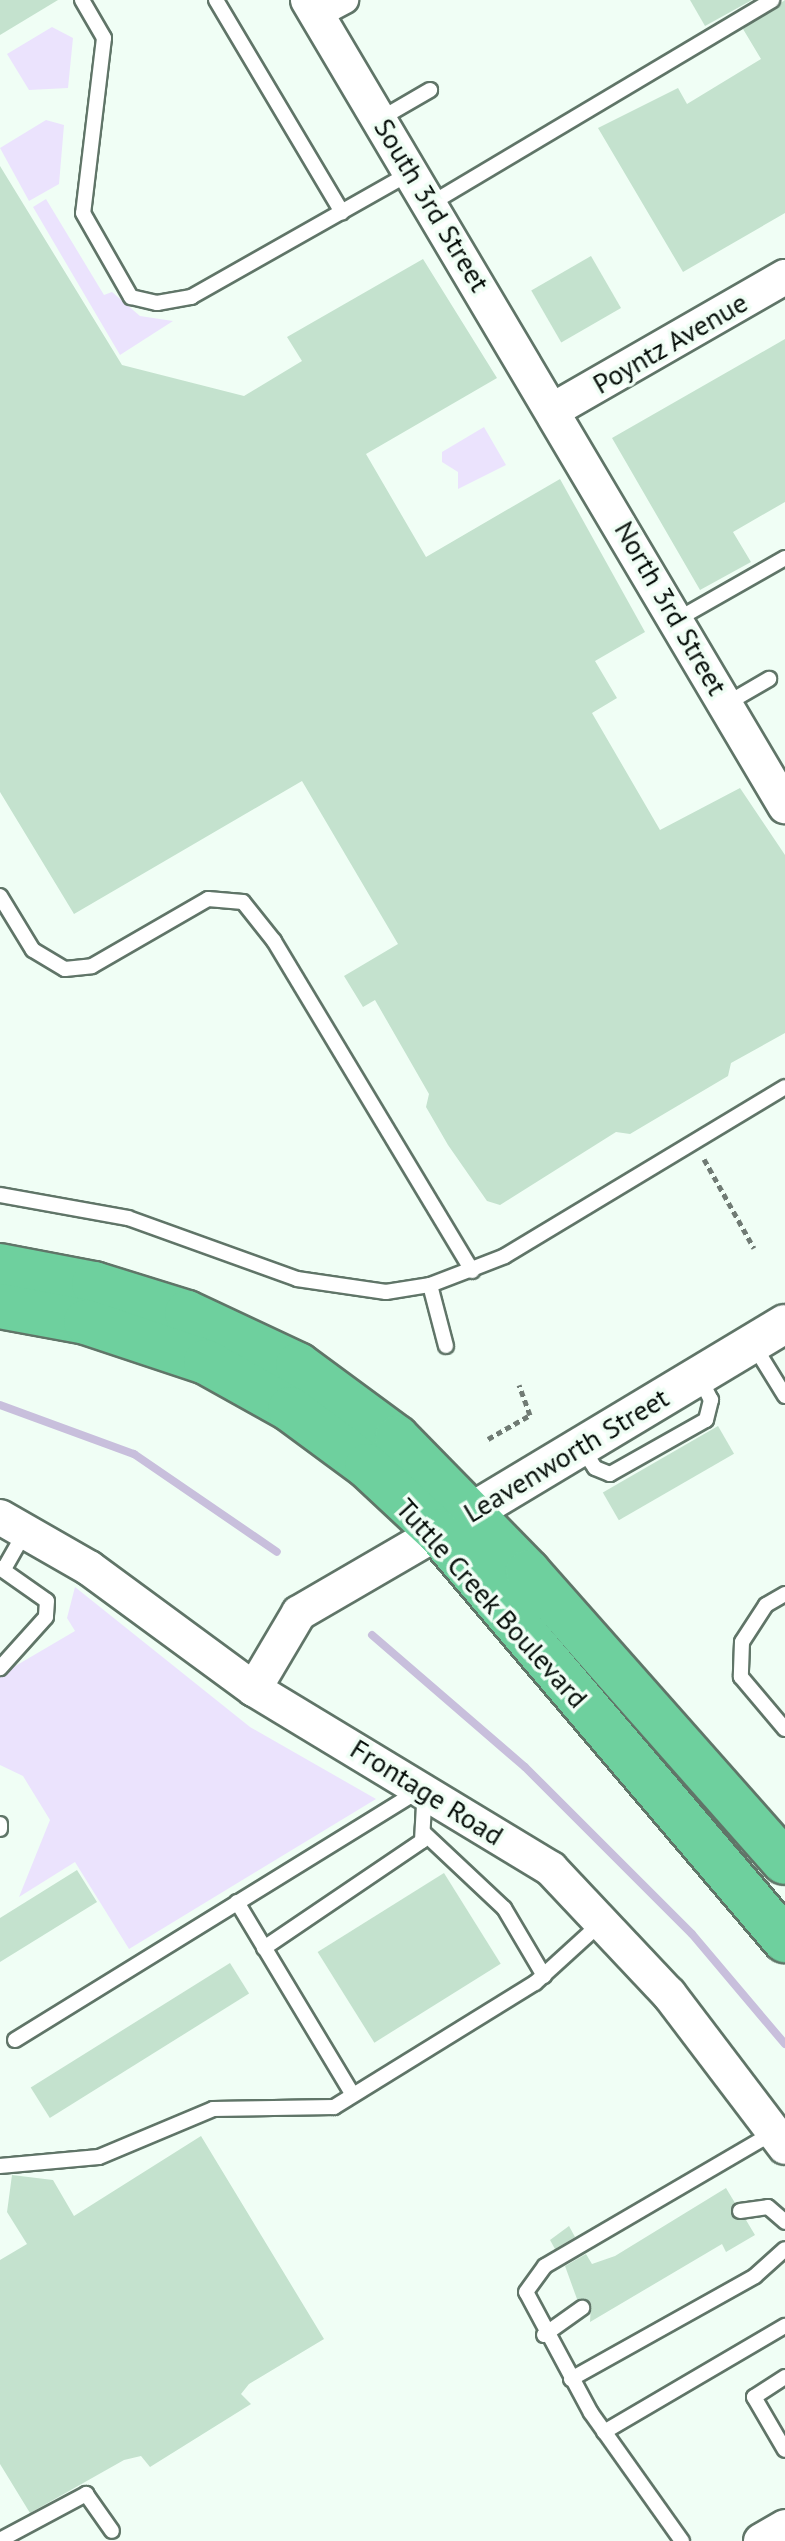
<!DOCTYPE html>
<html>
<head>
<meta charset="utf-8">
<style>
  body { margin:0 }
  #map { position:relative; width:785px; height:2541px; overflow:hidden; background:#f0fef5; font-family:"PT Sans",sans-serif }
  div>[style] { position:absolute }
  .green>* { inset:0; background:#ebe3fd }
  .stream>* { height:8px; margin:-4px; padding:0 4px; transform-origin:4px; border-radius:4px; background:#c8bfdc }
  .building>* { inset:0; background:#c4e2ce; transform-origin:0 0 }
  .path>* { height:5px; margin-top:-2.5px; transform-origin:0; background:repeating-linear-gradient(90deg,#707b74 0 6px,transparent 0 10px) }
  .roads { filter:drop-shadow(2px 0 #607568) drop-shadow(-2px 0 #607568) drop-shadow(0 2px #607568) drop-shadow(0 -2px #607568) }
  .service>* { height:14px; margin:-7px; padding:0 7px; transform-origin:7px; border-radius:7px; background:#fff }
  .minor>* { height:26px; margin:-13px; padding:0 13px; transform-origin:13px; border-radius:13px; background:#fff }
  .tertiary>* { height:34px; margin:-17px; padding:0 17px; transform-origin:17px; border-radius:17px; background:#fff }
  .secondary>* { height:38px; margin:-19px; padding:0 19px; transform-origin:19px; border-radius:19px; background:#fff }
  .trunk>* { height:44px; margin:-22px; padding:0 22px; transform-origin:22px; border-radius:22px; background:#6ed09e }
  span { translate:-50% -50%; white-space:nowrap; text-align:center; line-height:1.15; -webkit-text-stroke:7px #f0fef5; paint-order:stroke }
  .street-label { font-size:28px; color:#070f0a }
</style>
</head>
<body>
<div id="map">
  <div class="green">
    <div style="clip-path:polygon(52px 27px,73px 38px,68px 88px,29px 90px,7px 54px)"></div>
    <div style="clip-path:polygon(46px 120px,64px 125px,59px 184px,29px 201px,0 148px)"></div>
    <div style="clip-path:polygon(46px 199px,104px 295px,112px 292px,140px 316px,173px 321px,120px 355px,33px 207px)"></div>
    <div style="clip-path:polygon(484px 427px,506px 465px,458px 489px,458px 472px,442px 462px,442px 452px)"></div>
    <div style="clip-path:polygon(75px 1587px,250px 1727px,376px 1799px,129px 1949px,75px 1862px,19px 1897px,50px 1820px,23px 1776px,0 1765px,0 1675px,75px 1631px,67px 1618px)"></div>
  </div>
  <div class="stream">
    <div style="left:0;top:1405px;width:143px;rotate:20.1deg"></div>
    <div style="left:134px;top:1454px;width:173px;rotate:34.4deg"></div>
    <div style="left:372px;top:1635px;width:202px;rotate:40.8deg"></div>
    <div style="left:525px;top:1767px;width:236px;rotate:45deg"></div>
    <div style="left:692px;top:1934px;width:144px;rotate:49.8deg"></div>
  </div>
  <div class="building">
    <div style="clip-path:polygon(0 0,58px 0,0 35px)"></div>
    <div style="clip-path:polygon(690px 0,752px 0,705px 26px)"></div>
    <div style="clip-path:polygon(785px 0,785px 213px,683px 272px,598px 128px,678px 88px,687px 104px,761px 59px,743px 29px)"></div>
    <div style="clip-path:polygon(0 166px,122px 365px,244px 396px,302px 361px,287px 337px,423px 259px,497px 378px,366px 454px,426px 557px,560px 479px,645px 632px,595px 661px,617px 698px,592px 713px,660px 830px,740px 788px,785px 855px,785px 1033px,731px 1063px,728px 1076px,630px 1134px,616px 1132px,500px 1205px,487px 1201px,448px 1145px,426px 1107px,429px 1094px,375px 1000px,363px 1007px,344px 976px,398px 944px,302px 781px,74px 914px,0 792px)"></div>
    <div style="left:591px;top:256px;width:60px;height:69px;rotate:60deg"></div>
    <div style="clip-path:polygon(785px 339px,785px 502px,733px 532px,751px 562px,700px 590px,612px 438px)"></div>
    <div style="left:718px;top:1426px;width:32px;height:133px;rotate:60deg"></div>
    <div style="clip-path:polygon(77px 1870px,97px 1902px,0 1962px,0 1918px)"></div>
    <div style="left:444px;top:1873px;width:107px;height:149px;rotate:58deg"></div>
    <div style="left:230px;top:1963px;width:36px;height:235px;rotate:58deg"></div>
    <div style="clip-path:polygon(201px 2136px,324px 2339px,249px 2384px,241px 2394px,251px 2404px,150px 2467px,141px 2456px,124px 2460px,30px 2513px,0 2464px,0 2260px,27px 2244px,7px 2212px,12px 2175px,53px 2180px,74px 2216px)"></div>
    <div style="clip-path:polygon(726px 2188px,735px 2203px,732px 2216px,746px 2220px,755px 2235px,726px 2252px,722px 2244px,590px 2322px,591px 2303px,577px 2299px,565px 2266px,586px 2254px,592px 2264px,615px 2256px)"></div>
    <div style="clip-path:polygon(569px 2226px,575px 2237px,555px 2249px,550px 2240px)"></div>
  </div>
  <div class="path">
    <div style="left:704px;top:1159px;width:102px;rotate:60.7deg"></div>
    <div style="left:488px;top:1439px;width:48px;rotate:-29.7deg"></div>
    <div style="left:530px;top:1415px;width:32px;rotate:-110deg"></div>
  </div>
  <div class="roads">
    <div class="service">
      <div style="left:82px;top:0;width:44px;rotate:59.9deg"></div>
      <div style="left:104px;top:38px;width:176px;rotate:96.8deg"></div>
      <div style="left:83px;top:213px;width:97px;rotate:60.3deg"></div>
      <div style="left:131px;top:297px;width:27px;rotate:13deg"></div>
      <div style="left:157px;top:303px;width:35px;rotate:-10deg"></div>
      <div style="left:191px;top:297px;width:254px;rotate:-29.5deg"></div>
      <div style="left:216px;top:0;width:247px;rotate:59.3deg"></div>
      <div style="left:380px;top:119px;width:58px;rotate:-30.1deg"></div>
      <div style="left:432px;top:203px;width:396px;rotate:-30.8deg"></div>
      <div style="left:678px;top:619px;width:123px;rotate:-29.7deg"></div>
      <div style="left:726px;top:704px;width:50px;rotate:-30.2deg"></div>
      <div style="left:0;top:896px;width:63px;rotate:58.6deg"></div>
      <div style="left:33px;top:950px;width:37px;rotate:31deg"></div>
      <div style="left:65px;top:969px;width:27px;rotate:-6deg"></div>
      <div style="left:92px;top:966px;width:134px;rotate:-30deg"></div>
      <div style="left:208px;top:899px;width:35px;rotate:5deg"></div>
      <div style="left:243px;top:902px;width:50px;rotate:51.5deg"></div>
      <div style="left:274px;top:941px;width:385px;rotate:59deg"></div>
      <div style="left:0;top:1195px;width:130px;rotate:10.2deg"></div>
      <div style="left:128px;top:1218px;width:180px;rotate:19.8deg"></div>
      <div style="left:297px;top:1279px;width:90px;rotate:8.3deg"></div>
      <div style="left:386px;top:1292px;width:45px;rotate:-9deg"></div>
      <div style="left:430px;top:1285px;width:80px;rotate:-21.1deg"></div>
      <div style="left:505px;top:1256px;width:327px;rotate:-31.1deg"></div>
      <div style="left:430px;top:1285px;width:63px;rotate:75.3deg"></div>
      <div style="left:753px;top:1344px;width:61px;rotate:58.4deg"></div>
      <div style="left:581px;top:1447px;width:25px;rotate:56deg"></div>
      <div style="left:595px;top:1468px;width:16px;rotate:22deg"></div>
      <div style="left:610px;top:1474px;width:110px;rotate:-29.4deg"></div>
      <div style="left:706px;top:1420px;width:21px;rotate:-76deg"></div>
      <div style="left:711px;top:1400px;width:27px;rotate:-117deg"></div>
      <div style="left:0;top:1568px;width:57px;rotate:35.1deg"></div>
      <div style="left:47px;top:1601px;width:16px;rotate:94deg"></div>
      <div style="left:46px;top:1617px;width:69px;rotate:132deg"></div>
      <div style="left:4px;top:1569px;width:43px;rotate:-60.4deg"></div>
      <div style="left:785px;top:1594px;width:22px;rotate:150deg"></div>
      <div style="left:766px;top:1605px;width:44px;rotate:123deg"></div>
      <div style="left:742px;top:1642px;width:35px;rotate:92deg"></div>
      <div style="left:741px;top:1677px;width:68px;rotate:49.8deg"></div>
      <div style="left:0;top:1824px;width:5px;rotate:90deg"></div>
      <div style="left:424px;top:1833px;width:110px;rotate:43.2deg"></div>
      <div style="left:504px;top:1908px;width:79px;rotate:59.5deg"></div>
      <div style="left:237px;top:1902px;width:225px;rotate:59deg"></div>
      <div style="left:15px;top:2040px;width:482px;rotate:-31.7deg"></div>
      <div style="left:425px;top:1787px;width:54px;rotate:93.2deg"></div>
      <div style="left:422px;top:1841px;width:191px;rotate:145.9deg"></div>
      <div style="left:0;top:2166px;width:99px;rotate:-5.2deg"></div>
      <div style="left:99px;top:2157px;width:124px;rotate:-22.8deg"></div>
      <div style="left:213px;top:2109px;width:121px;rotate:-0.9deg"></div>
      <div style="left:334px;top:2107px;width:236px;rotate:-31.7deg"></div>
      <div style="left:535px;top:1983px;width:91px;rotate:-42.3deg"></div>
      <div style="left:740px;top:2211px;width:28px;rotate:-8deg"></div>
      <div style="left:768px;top:2207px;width:23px;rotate:41deg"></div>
      <div style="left:544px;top:2335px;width:47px;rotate:-35.4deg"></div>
      <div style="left:785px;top:2377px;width:37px;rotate:147deg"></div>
      <div style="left:754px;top:2397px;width:61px;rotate:59.7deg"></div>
      <div style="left:571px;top:2379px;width:211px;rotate:-29.2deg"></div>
      <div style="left:755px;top:2276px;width:40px;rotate:-42deg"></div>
      <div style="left:604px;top:2432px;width:210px;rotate:-30.4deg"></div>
      <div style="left:0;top:2540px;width:98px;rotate:-28.1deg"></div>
      <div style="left:86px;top:2494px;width:45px;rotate:54.9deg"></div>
      <div style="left:682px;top:2541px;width:157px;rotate:-125.4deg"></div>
      <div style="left:591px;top:2413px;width:137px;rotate:-118.2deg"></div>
      <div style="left:526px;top:2292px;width:32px;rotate:-54deg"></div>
      <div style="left:545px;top:2266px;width:265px;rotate:-30.3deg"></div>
    </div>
    <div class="minor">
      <div style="left:317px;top:15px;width:32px;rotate:-28deg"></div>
    </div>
    <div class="tertiary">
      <div style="left:308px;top:0;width:937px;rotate:59.38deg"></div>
      <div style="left:555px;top:409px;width:265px;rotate:-29.9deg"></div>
      <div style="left:0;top:1517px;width:103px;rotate:29.8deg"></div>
      <div style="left:89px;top:1568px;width:205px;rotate:36.3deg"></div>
      <div style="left:254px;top:1689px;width:347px;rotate:31.2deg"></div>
      <div style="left:551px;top:1869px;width:172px;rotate:46.7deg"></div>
      <div style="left:669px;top:1994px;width:192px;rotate:52.8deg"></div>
      <div style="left:254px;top:1689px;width:88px;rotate:-59.4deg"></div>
      <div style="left:299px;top:1613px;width:161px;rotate:-30.2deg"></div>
      <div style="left:761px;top:2541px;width:28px;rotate:-30deg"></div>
    </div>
    <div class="secondary">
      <div style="left:447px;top:1527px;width:394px;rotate:-31deg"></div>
    </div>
    <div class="trunk">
      <div style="left:0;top:1266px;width:96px;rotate:10.8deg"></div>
      <div style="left:94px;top:1284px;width:97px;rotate:17.3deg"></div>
      <div style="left:187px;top:1313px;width:123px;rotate:25.1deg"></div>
      <div style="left:298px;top:1365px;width:123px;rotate:36.4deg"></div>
      <div style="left:397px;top:1438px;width:187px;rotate:45.6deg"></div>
      <div style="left:528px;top:1572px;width:387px;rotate:48.5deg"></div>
      <div style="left:0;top:1306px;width:87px;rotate:10.5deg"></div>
      <div style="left:86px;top:1322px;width:126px;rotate:18.4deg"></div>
      <div style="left:206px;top:1362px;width:96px;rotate:29.2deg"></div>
      <div style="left:290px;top:1409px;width:96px;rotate:36.5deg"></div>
      <div style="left:367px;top:1466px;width:97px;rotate:42.9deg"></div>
      <div style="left:438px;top:1532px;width:536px;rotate:49.62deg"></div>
    </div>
  </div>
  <div class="street-label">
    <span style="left:432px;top:205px;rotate:59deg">South 3rd Street</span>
    <span style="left:670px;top:343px;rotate:-30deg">Poyntz Avenue</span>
    <span style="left:671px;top:608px;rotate:60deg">North 3rd Street</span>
    <span style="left:566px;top:1455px;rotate:-31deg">Leavenworth Street</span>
    <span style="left:492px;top:1603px;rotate:48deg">Tuttle Creek Boulevard</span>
    <span style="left:427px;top:1792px;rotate:32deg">Frontage Road</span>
  </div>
</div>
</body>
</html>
